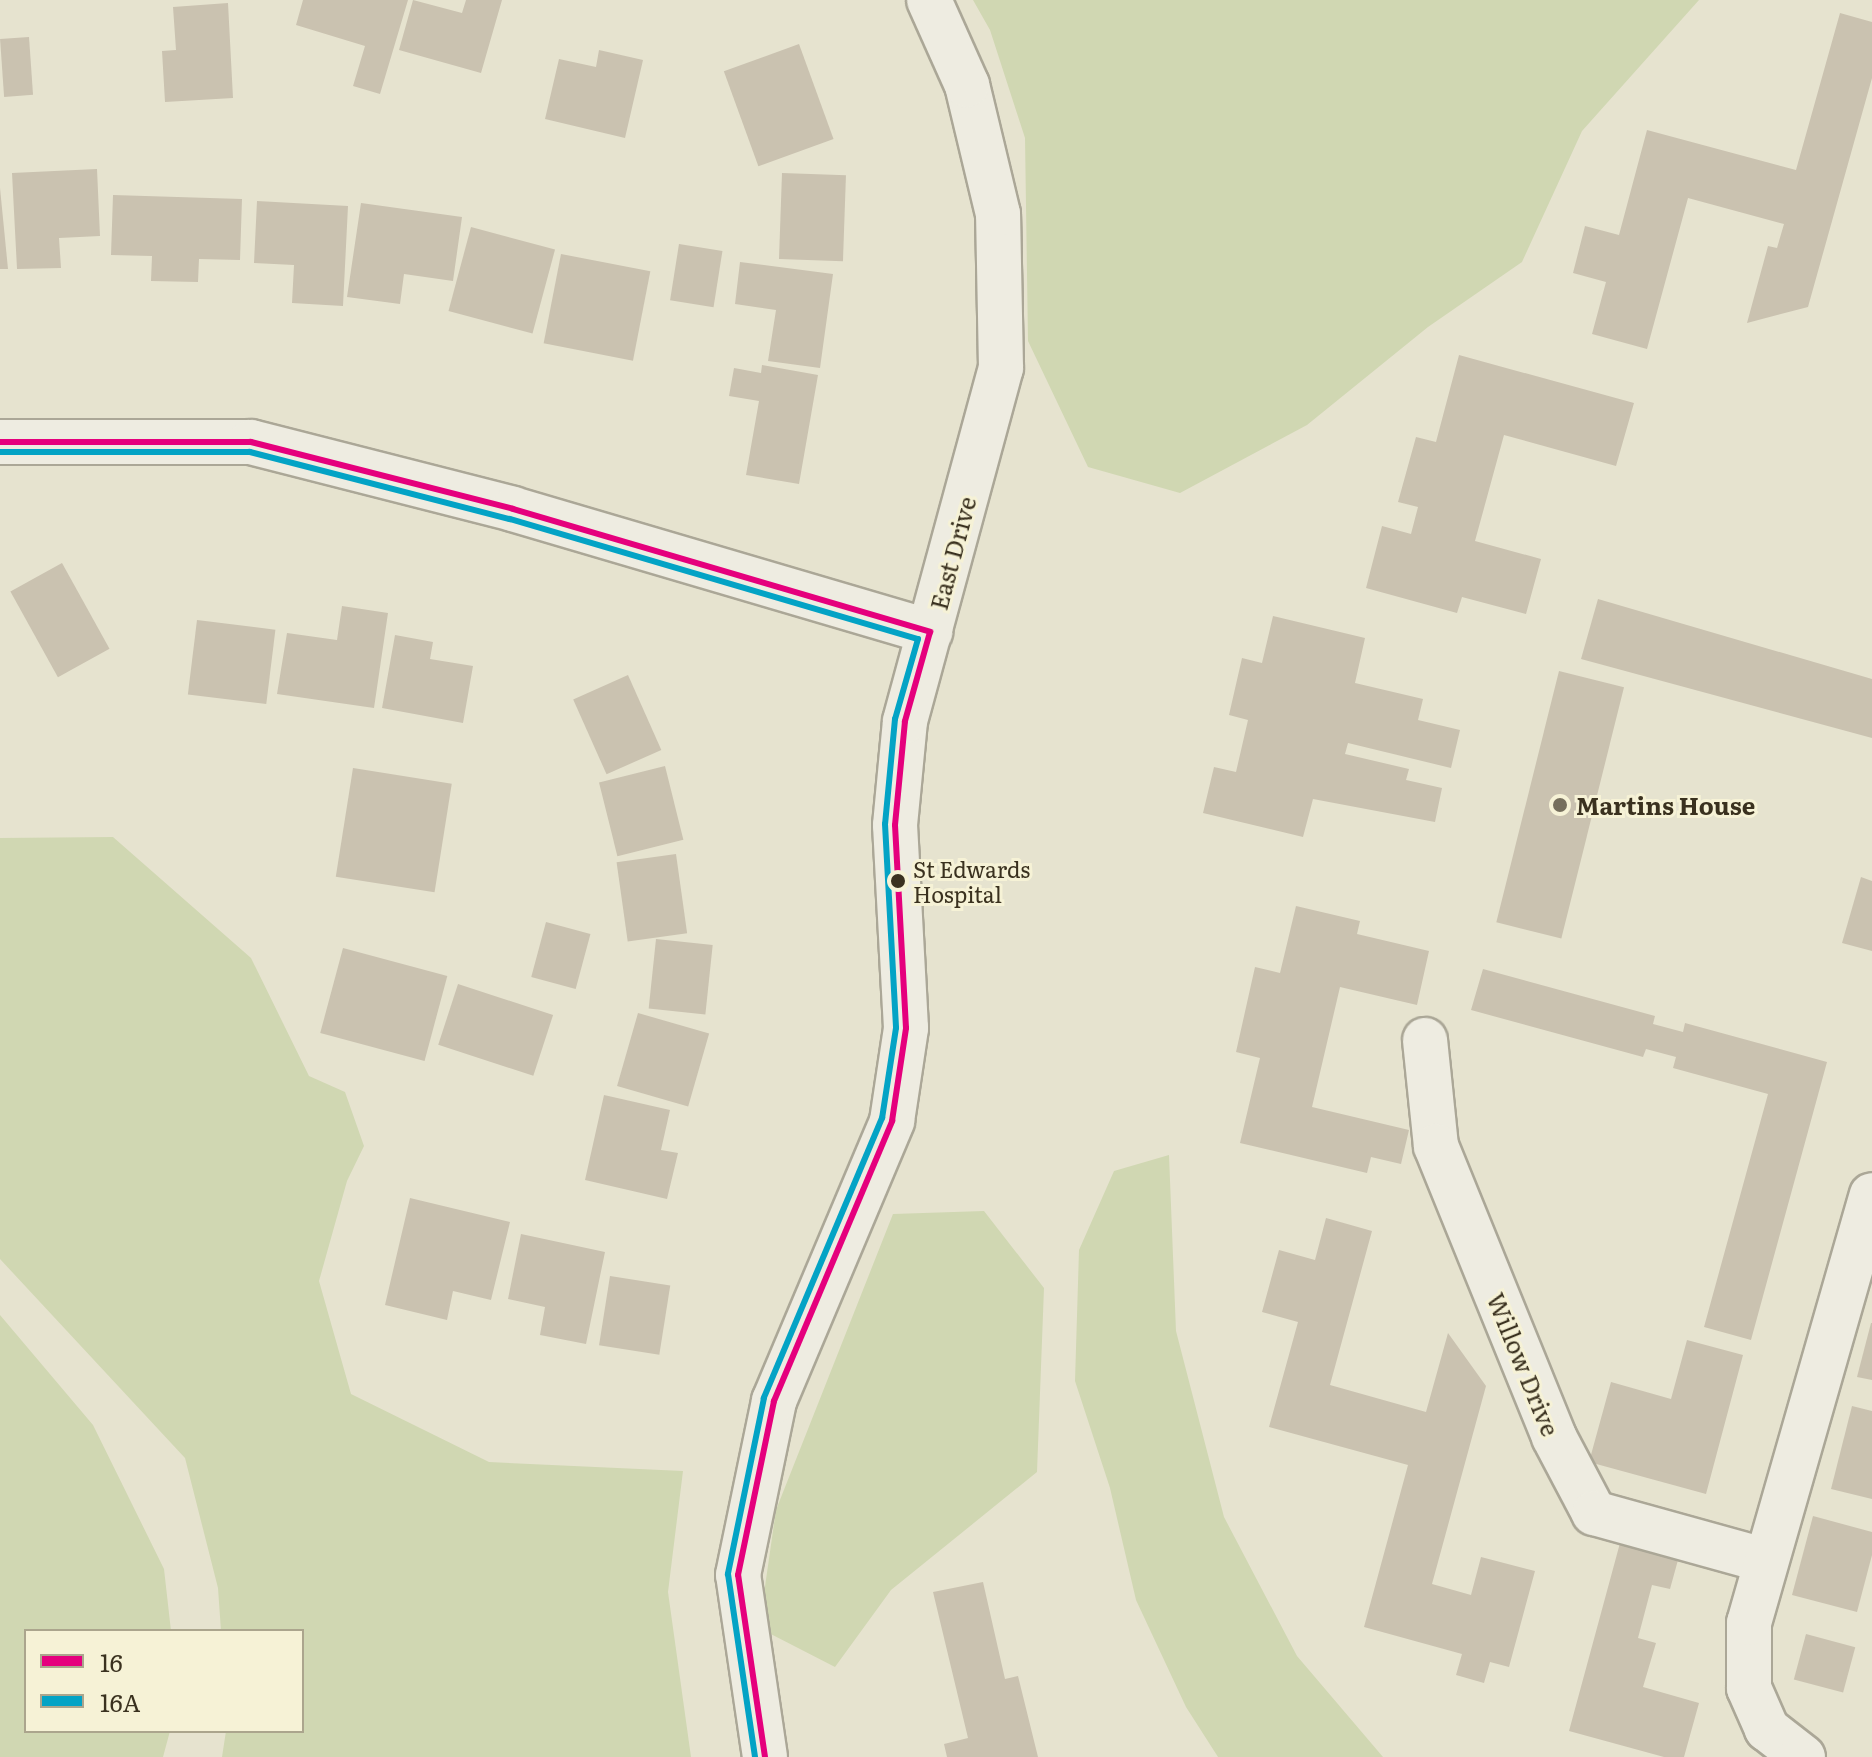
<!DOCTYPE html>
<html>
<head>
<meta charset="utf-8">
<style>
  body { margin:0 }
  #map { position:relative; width:1872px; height:1757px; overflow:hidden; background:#e6e3cf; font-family:Literata,serif }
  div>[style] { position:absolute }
  .green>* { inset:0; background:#d0d7b2 }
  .building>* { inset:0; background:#cac2b0; transform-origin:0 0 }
  .roads { filter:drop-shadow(2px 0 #aba797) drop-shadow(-2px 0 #aba797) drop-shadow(0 2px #aba797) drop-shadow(0 -2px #aba797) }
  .minor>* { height:44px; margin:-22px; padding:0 22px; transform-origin:22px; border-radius:22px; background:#eeece1 }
  .bus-1>* { height:6px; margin:-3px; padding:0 3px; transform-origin:3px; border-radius:3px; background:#e5007d }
  .bus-2>* { height:6px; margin:-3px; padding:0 3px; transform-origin:3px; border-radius:3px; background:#03a3c5 }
  .dots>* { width:22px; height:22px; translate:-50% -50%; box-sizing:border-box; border:4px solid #f6f2d6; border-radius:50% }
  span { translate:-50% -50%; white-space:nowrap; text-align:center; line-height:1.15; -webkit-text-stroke:6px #f6f2d6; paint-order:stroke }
  .bus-label { font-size:22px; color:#3a311f }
  .left { translate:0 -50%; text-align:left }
  .street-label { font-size:24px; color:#3a311f }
  .poi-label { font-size:24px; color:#3a311f; font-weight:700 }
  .legend { position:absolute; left:24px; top:1629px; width:280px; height:104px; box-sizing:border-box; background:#f6f2d6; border:2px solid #aba58d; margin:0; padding:10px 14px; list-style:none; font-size:24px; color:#3a311f }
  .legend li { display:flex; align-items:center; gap:16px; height:40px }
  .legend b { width:40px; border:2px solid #aba58d }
</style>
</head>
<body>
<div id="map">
  <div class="green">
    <div style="clip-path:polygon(973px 0,1699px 0,1582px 131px,1522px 262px,1428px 327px,1307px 425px,1180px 493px,1088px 467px,1028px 341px,1025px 138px,990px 30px)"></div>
    <div style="clip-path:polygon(113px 837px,251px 958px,309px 1076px,345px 1092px,364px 1146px,347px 1181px,319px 1281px,351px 1394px,489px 1462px,683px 1471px,668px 1592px,691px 1757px,222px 1757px,226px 1731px,302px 1731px,302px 1631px,221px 1631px,218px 1588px,185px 1458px,0 1259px,0 838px)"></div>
    <div style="clip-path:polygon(1169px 1155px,1176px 1331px,1224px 1517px,1297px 1656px,1383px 1757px,1218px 1757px,1186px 1707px,1136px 1600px,1110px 1488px,1075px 1381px,1079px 1250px,1114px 1171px)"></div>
    <div style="clip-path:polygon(984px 1211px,1044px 1288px,1037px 1472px,891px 1590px,835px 1667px,759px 1628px,776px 1510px,893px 1214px)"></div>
    <div style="clip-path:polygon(0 1315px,93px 1425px,164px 1569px,171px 1631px,26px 1631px,26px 1731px,170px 1731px,163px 1757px,0 1757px)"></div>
  </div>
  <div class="building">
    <div style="clip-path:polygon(303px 0,408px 0,380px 94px,353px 86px,365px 46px,296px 25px)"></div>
    <div style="clip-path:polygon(413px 0,462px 13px,466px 0,502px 0,481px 73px,399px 50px)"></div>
    <div style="clip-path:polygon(228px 3px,233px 98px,165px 102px,162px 51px,176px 50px,173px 7px)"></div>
    <div style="clip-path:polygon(1840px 13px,1872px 22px,1872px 78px,1808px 307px,1747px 323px,1768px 246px,1777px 248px,1784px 224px,1688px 198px,1647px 349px,1592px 334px,1606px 282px,1573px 273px,1585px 226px,1619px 235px,1647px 130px,1796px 170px)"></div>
    <div style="left:29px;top:37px;width:58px;height:29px;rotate:86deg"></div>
    <div style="left:799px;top:44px;width:101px;height:80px;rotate:70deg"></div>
    <div style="clip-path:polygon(599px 50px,643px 60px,625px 138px,545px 119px,559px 59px,596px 67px)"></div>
    <div style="clip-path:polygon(97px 169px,100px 236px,59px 238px,61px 268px,17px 269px,12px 173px)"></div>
    <div style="left:782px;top:173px;width:64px;height:86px;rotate:2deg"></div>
    <div style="clip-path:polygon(0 188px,8px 269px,0 269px)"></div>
    <div style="clip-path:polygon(113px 195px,242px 199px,240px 260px,199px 259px,198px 282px,151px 281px,152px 256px,111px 255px)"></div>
    <div style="clip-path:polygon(257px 201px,348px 206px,343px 306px,292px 303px,294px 265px,254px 263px)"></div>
    <div style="clip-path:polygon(361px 203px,462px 217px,453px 281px,404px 274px,400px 304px,347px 297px)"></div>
    <div style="left:471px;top:227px;width:87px;height:87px;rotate:15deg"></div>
    <div style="left:679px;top:244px;width:44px;height:57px;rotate:9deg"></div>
    <div style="left:561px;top:254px;width:91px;height:91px;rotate:11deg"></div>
    <div style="clip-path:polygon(740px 262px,833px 274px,820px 368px,768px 361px,776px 310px,735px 304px)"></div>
    <div style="clip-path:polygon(1459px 355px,1634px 403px,1616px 466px,1504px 435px,1475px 541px,1541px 559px,1526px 614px,1462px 597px,1457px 613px,1366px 588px,1382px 526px,1411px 534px,1418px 507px,1398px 502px,1416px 437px,1436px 442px)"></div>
    <div style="clip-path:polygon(762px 365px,818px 375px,799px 484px,746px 475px,759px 401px,729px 396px,734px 368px,761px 373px)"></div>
    <div style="left:62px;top:563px;width:98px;height:59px;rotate:61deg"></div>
    <div style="clip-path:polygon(1598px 599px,1872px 679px,1872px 738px,1581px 659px)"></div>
    <div style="clip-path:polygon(342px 606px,388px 613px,374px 708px,277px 694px,287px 633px,337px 640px)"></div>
    <div style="clip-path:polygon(1273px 616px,1365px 638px,1355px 683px,1423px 699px,1418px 720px,1460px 730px,1451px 768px,1348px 743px,1345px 754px,1409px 769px,1406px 780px,1442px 788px,1435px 822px,1313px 799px,1303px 837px,1203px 813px,1214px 767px,1236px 772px,1248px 720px,1229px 715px,1242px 658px,1262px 663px)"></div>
    <div style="left:197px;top:620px;width:79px;height:75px;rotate:7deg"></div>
    <div style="clip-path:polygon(395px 635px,433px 642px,430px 659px,473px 666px,463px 723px,382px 708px)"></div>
    <div style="left:1559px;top:671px;width:67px;height:259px;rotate:14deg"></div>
    <div style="left:628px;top:675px;width:82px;height:60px;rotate:66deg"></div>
    <div style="left:665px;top:766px;width:76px;height:68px;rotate:76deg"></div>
    <div style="left:353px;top:768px;width:100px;height:110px;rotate:9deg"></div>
    <div style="left:676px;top:854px;width:80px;height:60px;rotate:82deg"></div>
    <div style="clip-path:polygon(1861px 877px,1872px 881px,1872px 951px,1842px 943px)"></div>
    <div style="clip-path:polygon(1296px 906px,1360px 921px,1357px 934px,1429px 951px,1417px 1005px,1340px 987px,1312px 1107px,1409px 1130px,1401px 1164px,1371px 1157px,1367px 1173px,1240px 1143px,1260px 1058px,1236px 1052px,1255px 967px,1280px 973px)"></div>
    <div style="left:546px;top:922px;width:46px;height:57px;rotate:15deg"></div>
    <div style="left:656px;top:939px;width:57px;height:70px;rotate:6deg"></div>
    <div style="left:343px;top:948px;width:108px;height:88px;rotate:15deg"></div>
    <div style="clip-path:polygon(1483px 969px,1655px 1016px,1653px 1024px,1683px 1032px,1685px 1023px,1827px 1062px,1751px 1340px,1704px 1327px,1768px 1094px,1673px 1068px,1676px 1057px,1646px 1049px,1643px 1057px,1471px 1010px)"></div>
    <div style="left:458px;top:984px;width:100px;height:64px;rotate:18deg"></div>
    <div style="left:638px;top:1013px;width:74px;height:76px;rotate:16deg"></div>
    <div style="clip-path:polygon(604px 1095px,670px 1110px,661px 1150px,678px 1153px,667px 1199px,585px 1180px)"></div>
    <div style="clip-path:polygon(410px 1198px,510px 1222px,491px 1300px,453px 1291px,447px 1320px,385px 1305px)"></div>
    <div style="clip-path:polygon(1326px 1218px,1372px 1231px,1330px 1385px,1426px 1412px,1448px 1333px,1486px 1386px,1432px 1584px,1471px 1595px,1481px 1557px,1535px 1571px,1509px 1667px,1490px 1662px,1484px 1683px,1456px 1675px,1462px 1654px,1364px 1627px,1408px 1465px,1269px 1427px,1298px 1322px,1262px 1312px,1279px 1250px,1315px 1260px)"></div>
    <div style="clip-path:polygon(521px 1234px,605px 1252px,586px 1344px,540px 1335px,545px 1307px,508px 1299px)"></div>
    <div style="left:610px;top:1276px;width:61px;height:70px;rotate:9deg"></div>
    <div style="clip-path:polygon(1871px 1323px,1872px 1323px,1872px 1380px,1857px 1377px)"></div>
    <div style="clip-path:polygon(1687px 1340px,1743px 1355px,1706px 1494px,1589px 1462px,1611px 1382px,1671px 1399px)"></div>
    <div style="clip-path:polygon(1852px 1406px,1872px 1411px,1872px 1499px,1831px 1489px)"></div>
    <div style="clip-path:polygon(1813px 1516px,1872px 1532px,1872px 1555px,1857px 1612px,1792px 1595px)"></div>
    <div style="clip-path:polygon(1620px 1543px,1678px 1560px,1670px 1589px,1652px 1585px,1638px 1638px,1656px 1643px,1643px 1687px,1699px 1703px,1684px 1757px,1664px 1757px,1569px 1731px)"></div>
    <div style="clip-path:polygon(983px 1582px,1005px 1679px,1018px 1676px,1038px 1757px,947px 1757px,944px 1744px,968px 1738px,933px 1592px)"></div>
    <div style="left:1806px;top:1634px;width:51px;height:47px;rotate:15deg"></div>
  </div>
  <div class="roads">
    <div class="minor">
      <div style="left:0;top:442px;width:251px"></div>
      <div style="left:251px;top:442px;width:270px;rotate:14.3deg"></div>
      <div style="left:513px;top:509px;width:435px;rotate:16.4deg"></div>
      <div style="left:1425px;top:1040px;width:107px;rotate:84.1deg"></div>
      <div style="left:1436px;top:1146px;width:314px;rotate:67.9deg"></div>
      <div style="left:1554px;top:1437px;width:86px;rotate:62.2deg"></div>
      <div style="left:1594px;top:1513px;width:176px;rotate:15.5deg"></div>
      <div style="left:765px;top:1757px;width:184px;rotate:-98.4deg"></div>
      <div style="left:738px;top:1575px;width:178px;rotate:-78.3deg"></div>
      <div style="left:774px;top:1401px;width:304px;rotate:-67.1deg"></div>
      <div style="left:892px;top:1121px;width:94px;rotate:-81.4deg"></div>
      <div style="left:906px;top:1028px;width:203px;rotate:-93.1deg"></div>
      <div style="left:895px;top:825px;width:104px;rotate:-84.5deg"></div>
      <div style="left:905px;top:721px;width:366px;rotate:-74.8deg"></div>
      <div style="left:1001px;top:368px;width:154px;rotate:-91.1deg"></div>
      <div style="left:998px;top:214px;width:133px;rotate:-103.5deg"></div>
      <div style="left:967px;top:85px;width:93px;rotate:-114.1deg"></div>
      <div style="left:1803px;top:1757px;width:46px;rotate:-142.1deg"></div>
      <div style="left:1767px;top:1729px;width:45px;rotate:-113.7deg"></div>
      <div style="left:1749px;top:1688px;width:65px;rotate:-90deg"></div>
      <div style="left:1749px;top:1623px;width:445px;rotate:-74deg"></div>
    </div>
  </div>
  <div class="bus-1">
    <div style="left:0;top:442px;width:251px"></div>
    <div style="left:251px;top:442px;width:270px;rotate:14.3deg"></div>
    <div style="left:513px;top:509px;width:435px;rotate:16.4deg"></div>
    <div style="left:765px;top:1757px;width:184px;rotate:-98.4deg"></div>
    <div style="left:738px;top:1575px;width:178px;rotate:-78.3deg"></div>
    <div style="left:774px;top:1401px;width:304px;rotate:-67.1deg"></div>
    <div style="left:892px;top:1121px;width:94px;rotate:-81.4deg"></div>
    <div style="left:906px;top:1028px;width:203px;rotate:-93.1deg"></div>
    <div style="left:895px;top:825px;width:104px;rotate:-84.5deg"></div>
    <div style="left:905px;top:721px;width:92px;rotate:-74.3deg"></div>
  </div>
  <div class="bus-2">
    <div style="left:0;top:452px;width:250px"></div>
    <div style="left:250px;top:452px;width:268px;rotate:14.5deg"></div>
    <div style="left:510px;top:519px;width:425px;rotate:16.4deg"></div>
    <div style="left:918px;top:639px;width:83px;rotate:106deg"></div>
    <div style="left:895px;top:719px;width:105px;rotate:95.4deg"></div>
    <div style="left:885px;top:824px;width:204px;rotate:86.9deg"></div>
    <div style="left:896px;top:1028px;width:91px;rotate:98.8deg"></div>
    <div style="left:882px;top:1118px;width:304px;rotate:112.9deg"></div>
    <div style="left:764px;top:1398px;width:180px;rotate:101.6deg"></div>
    <div style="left:728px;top:1574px;width:185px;rotate:81.6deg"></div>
  </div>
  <div class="dots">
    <div style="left:1560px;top:805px;background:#766f5d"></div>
    <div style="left:898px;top:881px;background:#3a311f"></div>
  </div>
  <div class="bus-label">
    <span class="left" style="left:913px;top:881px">St Edwards<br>Hospital</span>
  </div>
  <div class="street-label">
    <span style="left:952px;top:553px;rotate:-75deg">East Drive</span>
    <span style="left:1524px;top:1364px;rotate:68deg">Willow Drive</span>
  </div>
  <div class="poi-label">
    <span class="left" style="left:1576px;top:805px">Martins House</span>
  </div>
  <ul class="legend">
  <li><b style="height:10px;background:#e5007d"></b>16</li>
  <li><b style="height:10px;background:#03a3c5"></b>16A</li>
  </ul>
</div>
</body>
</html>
